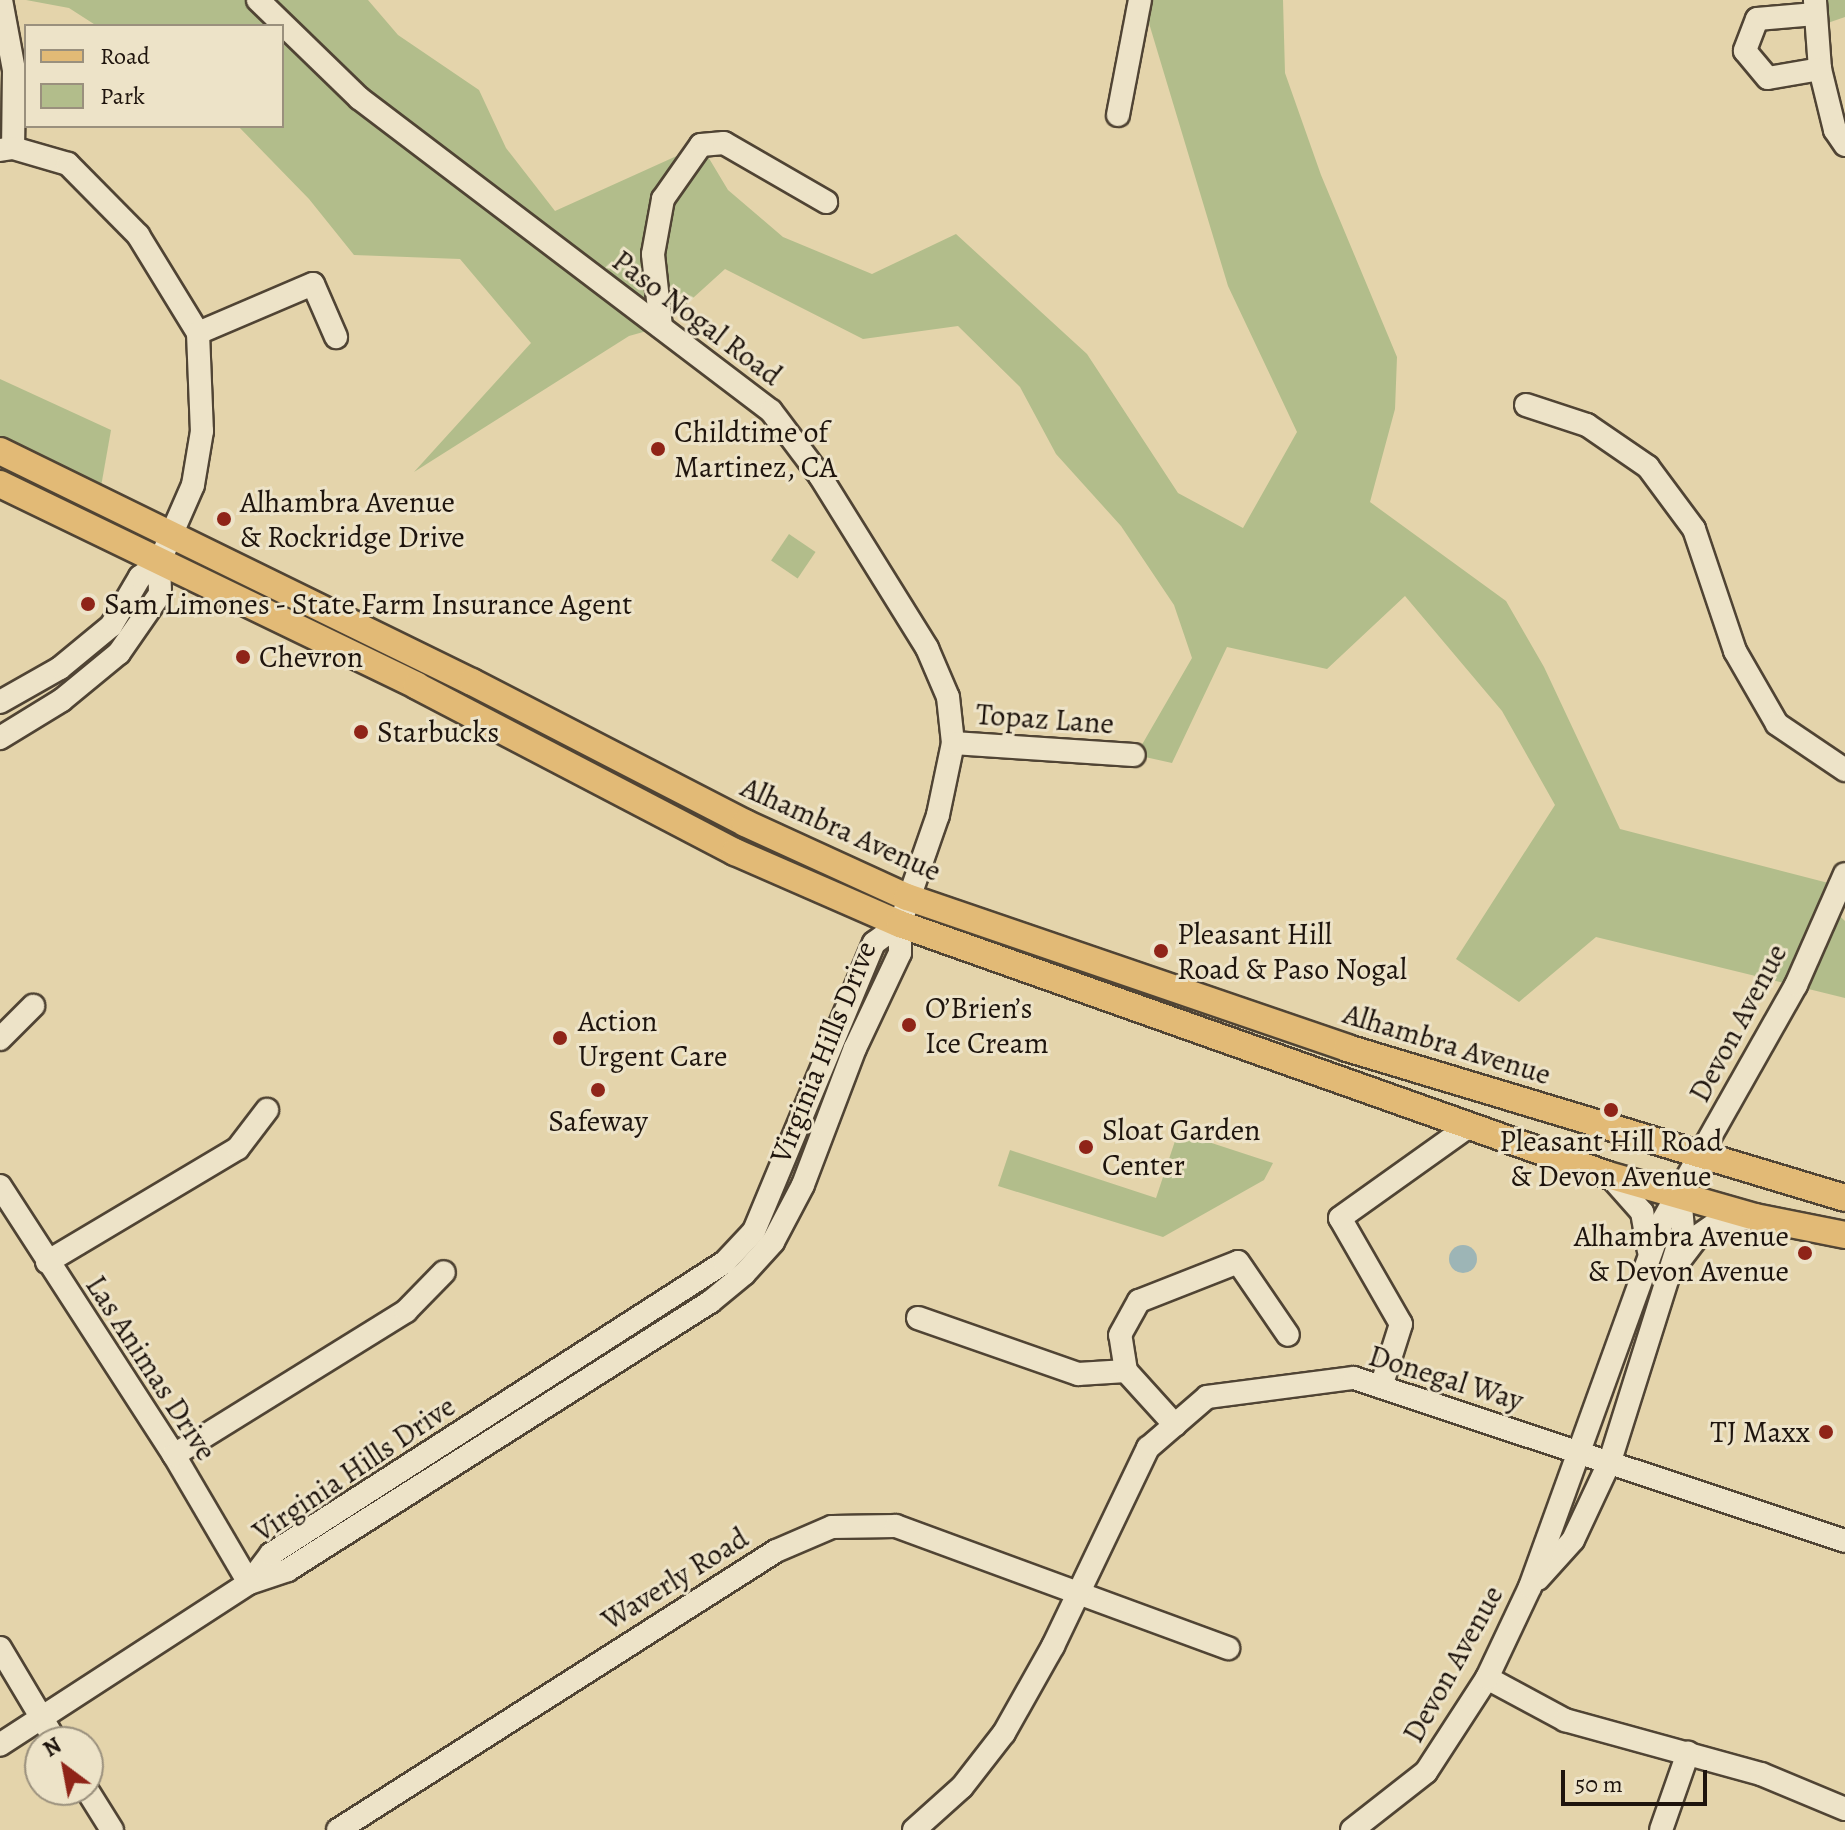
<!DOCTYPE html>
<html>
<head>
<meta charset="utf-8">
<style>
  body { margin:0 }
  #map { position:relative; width:1845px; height:1830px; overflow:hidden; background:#e4d4ab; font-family:Alegreya,serif }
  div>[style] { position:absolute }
  .green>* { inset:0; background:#b2bd8b; transform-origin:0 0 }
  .water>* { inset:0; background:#9db5b6 }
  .round { border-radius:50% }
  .roads { filter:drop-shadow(2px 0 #504434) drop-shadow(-2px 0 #504434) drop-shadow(0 2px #504434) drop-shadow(0 -2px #504434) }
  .minor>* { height:22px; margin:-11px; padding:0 11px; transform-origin:11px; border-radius:11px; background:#ede3c8 }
  .major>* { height:26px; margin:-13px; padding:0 13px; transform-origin:13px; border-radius:13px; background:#e2ba76 }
  .dots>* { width:22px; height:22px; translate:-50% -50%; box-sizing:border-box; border:4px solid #ede3c8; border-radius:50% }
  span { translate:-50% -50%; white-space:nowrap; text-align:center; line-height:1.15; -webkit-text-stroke:6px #ede3c8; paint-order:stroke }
  .street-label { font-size:30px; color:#1e140d }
  .poi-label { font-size:30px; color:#1e140d }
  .left { translate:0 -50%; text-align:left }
  .right { translate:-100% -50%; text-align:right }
  .legend { position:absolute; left:24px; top:24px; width:260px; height:104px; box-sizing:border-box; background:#ede3c8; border:2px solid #9a907d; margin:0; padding:10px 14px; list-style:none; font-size:24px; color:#1e140d }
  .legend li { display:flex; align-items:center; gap:16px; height:40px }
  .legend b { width:40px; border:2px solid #9a907d }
  .north { position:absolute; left:24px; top:1726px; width:80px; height:80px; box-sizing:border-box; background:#ede3c8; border:2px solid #9a907d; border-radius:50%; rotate:328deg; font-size:22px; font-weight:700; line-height:32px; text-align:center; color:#1e140d }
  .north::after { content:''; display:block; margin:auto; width:28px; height:36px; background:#8f2418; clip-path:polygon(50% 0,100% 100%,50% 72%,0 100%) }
  .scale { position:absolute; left:1561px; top:1770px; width:146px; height:36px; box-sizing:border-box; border:4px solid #1e140d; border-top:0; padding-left:10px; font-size:24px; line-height:28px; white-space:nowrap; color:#1e140d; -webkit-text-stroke:6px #ede3c8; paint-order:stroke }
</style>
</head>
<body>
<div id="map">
  <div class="green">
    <div style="clip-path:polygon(26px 0,368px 0,398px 35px,479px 90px,506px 148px,555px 211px,701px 145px,728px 190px,783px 237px,872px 274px,956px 234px,1087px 354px,1178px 493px,1243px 528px,1297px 432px,1228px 286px,1142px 0,1283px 0,1285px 73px,1321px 175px,1397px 357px,1395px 409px,1370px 502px,1506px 601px,1544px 667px,1620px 829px,1840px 886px,1830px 907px,1845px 921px,1845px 998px,1596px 937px,1519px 1002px,1456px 959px,1555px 805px,1502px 711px,1405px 596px,1327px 669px,1227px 647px,1172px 763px,1136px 755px,1192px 658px,1174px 605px,1121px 526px,1056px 454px,1020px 387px,958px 326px,863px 339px,725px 269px,661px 327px,629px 336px,414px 472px,531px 343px,460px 259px,354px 255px,309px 199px,238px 126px,282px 126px,282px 26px,97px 26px,69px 8px)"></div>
    <div style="clip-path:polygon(1815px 0,1845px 0,1845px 17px,1816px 27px)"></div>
    <div style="clip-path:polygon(0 379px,111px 430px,99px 498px,0 451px)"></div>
    <div style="left:789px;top:534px;width:32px;height:32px;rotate:34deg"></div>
    <div style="clip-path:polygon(1178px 1132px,1273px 1163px,1264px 1180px,1163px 1237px,998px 1186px,1010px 1150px,1156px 1198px)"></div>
  </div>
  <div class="water">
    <div class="round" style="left:1449px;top:1245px;width:28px;height:28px"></div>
  </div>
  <div class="roads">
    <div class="minor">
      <div style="left:1px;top:0;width:71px;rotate:79.5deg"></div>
      <div style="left:14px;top:70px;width:78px;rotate:90.7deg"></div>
      <div style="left:258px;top:0;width:141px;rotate:44.1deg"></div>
      <div style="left:359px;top:98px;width:517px;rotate:37.22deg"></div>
      <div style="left:771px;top:411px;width:81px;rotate:53deg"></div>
      <div style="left:820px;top:476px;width:203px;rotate:58.1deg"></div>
      <div style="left:927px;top:648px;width:53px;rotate:66.8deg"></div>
      <div style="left:948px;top:697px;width:46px;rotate:83.8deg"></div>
      <div style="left:953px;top:743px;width:74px;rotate:101.8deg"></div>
      <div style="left:938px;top:815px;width:115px;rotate:109.2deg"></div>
      <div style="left:900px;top:924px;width:29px;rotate:90deg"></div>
      <div style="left:900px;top:953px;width:105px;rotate:115.3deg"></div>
      <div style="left:855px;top:1048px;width:147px;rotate:110.8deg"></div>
      <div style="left:803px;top:1185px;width:64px;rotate:117.8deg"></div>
      <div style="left:773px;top:1242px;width:43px;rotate:132.2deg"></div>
      <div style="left:744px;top:1274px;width:44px;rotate:140.5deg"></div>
      <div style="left:710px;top:1302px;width:500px;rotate:147.6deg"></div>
      <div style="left:288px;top:1570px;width:41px;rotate:161.6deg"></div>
      <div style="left:249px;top:1583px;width:36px;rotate:-53deg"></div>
      <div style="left:271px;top:1554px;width:540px;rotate:-32.75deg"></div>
      <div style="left:725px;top:1262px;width:42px;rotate:-46.9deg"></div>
      <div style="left:754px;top:1231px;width:312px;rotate:-67.4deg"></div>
      <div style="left:874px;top:943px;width:32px;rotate:-36deg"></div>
      <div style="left:1815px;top:1px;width:68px;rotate:85.8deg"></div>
      <div style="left:1820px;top:69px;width:63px;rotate:76.2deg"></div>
      <div style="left:1835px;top:130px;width:18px;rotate:56deg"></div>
      <div style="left:1815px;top:14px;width:58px;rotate:175.1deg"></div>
      <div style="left:1757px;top:19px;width:34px;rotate:111deg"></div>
      <div style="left:1745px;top:51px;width:35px;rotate:50deg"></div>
      <div style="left:1768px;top:78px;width:53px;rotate:-9.8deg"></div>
      <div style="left:1118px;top:115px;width:117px;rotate:-79.2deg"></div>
      <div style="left:0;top:150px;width:13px;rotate:-9deg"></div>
      <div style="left:13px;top:148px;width:57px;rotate:16.2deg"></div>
      <div style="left:68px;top:164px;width:100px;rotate:45.4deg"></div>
      <div style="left:138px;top:235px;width:115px;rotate:58.5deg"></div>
      <div style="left:198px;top:333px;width:98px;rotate:87.7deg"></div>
      <div style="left:202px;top:431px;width:55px;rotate:99.5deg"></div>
      <div style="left:193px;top:485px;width:85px;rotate:113.6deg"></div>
      <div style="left:159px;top:563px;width:31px;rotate:88deg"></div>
      <div style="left:160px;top:594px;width:72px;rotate:124.8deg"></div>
      <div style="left:119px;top:653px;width:74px;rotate:140.5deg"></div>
      <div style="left:62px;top:700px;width:73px;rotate:148.5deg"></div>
      <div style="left:661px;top:327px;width:73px;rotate:-96.3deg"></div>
      <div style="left:653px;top:254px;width:56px;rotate:-79.7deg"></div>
      <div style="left:663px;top:199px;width:66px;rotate:-54.9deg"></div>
      <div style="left:701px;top:145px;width:23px;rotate:-5deg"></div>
      <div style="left:724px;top:143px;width:118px;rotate:30deg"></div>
      <div style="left:198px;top:333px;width:125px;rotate:-23.1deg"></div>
      <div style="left:313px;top:284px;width:58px;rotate:66.5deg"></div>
      <div style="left:1526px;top:405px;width:64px;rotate:18.2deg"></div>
      <div style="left:1587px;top:425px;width:74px;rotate:34.5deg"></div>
      <div style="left:1648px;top:467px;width:77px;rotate:53.4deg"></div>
      <div style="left:1694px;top:529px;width:129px;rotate:71.4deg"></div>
      <div style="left:1735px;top:651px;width:84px;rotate:60.1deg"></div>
      <div style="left:1777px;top:724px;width:82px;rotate:34.1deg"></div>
      <div style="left:0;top:702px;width:69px;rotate:-29.5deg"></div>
      <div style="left:60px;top:668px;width:66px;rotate:-39.5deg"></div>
      <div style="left:111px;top:626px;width:57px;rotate:-59.4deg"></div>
      <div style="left:140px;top:577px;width:24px;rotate:-36deg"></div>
      <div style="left:953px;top:743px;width:181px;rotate:3.8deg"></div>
      <div style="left:0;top:1039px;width:47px;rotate:-45deg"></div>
      <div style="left:1609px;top:1175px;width:50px;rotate:48.3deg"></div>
      <div style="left:1642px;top:1212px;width:39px;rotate:80deg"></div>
      <div style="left:0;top:1186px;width:320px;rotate:57.1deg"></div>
      <div style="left:174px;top:1455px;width:148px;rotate:59.6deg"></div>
      <div style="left:249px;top:1583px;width:297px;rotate:147deg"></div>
      <div style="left:1680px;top:1260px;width:30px;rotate:-53deg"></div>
      <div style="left:1698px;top:1236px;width:21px;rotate:-35deg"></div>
      <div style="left:1715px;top:1224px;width:39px;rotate:-10deg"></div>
      <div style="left:47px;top:1262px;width:222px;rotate:-30.8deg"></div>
      <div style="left:238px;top:1148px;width:48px;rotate:-52.7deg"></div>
      <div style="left:918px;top:1318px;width:170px;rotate:19.3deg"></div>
      <div style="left:1078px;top:1374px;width:48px;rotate:-3.6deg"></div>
      <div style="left:1126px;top:1371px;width:73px;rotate:47.8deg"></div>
      <div style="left:1126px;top:1371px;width:36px;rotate:-99deg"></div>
      <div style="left:1120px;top:1335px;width:39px;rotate:-61deg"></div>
      <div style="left:1139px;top:1301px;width:106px;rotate:-21.5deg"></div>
      <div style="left:1238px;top:1262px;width:88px;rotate:55.6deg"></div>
      <div style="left:1381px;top:1387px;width:66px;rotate:-72.4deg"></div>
      <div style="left:1401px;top:1324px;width:122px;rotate:-119.9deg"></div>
      <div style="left:1340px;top:1218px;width:158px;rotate:-35.5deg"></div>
      <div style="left:174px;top:1455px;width:273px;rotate:-31.8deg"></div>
      <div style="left:406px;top:1311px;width:54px;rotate:-45.7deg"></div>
      <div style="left:1538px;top:1579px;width:52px;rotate:-48.1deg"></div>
      <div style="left:1573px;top:1540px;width:87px;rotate:-64.9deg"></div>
      <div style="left:1610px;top:1461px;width:243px;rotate:-72.5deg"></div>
      <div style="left:1683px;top:1229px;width:32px;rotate:-95deg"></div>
      <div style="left:0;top:1648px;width:109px;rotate:59.2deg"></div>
      <div style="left:1487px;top:1678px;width:89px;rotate:28.3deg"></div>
      <div style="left:1565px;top:1720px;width:203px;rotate:15.4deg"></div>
      <div style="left:1761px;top:1774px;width:91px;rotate:22.6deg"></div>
      <div style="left:87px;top:1790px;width:47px;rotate:58deg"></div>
      <div style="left:338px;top:1830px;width:519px;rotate:-32.5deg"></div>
      <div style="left:776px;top:1551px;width:61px;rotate:-23.2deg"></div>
      <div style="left:832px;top:1527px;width:64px;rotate:-0.9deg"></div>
      <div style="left:896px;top:1526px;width:354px;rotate:20.2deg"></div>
      <div style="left:914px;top:1830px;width:64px;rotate:-41.9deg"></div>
      <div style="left:962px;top:1787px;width:68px;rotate:-52.1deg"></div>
      <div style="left:1004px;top:1733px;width:100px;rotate:-60.6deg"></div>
      <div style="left:1053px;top:1646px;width:220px;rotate:-64.4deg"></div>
      <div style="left:1148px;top:1448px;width:78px;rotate:-40.8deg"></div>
      <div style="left:1207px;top:1397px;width:148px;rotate:-7.4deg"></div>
      <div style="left:1354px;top:1378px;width:517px;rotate:18.36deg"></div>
      <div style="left:1352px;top:1830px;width:94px;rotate:-38.1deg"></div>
      <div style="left:1426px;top:1772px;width:112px;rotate:-57deg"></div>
      <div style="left:1487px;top:1678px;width:101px;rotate:-64.7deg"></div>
      <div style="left:1530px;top:1587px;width:388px;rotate:-70.1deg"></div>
      <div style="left:1662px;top:1222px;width:272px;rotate:-60.5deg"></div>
      <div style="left:1796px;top:985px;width:121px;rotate:-66.2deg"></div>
      <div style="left:1661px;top:1830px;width:82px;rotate:-70.7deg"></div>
    </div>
    <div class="major">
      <div style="left:0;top:451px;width:525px;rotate:26.08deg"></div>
      <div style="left:472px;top:682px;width:307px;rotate:27.3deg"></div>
      <div style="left:745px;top:823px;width:178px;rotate:24.6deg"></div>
      <div style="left:907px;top:897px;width:465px;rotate:18.9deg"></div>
      <div style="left:1347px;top:1048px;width:520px;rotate:16.76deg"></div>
      <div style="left:0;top:484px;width:463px;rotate:25.8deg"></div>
      <div style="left:417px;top:686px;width:359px;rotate:27.6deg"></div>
      <div style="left:735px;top:852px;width:180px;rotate:23.6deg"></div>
      <div style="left:900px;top:924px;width:751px;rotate:19.52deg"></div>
      <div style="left:1608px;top:1175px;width:153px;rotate:15.9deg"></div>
      <div style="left:1755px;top:1217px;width:92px;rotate:11.3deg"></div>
    </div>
  </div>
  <div class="dots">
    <div style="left:658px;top:449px;background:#8f2418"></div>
    <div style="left:224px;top:519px;background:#8f2418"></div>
    <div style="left:88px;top:604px;background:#8f2418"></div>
    <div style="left:243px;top:657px;background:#8f2418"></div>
    <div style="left:361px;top:732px;background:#8f2418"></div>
    <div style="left:1161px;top:951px;background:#8f2418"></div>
    <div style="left:909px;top:1025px;background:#8f2418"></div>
    <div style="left:560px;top:1038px;background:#8f2418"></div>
    <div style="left:598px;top:1090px;background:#8f2418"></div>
    <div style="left:1611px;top:1110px;background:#8f2418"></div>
    <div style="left:1086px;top:1147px;background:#8f2418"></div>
    <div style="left:1805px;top:1253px;background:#8f2418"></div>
    <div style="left:1826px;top:1432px;background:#8f2418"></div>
  </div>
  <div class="street-label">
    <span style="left:697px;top:318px;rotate:37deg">Paso Nogal Road</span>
    <span style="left:1045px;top:719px;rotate:4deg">Topaz Lane</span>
    <span style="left:841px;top:829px;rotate:24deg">Alhambra Avenue</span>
    <span style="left:1738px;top:1023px;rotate:-62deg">Devon Avenue</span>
    <span style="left:1447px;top:1044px;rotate:17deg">Alhambra Avenue</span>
    <span style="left:823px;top:1052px;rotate:-68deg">Virginia Hills Drive</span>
    <span style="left:151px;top:1368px;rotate:57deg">Las Animas Drive</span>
    <span style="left:1446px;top:1378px;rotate:17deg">Donegal Way</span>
    <span style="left:354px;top:1469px;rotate:-34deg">Virginia Hills Drive</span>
    <span style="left:675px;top:1579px;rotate:-32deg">Waverly Road</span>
    <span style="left:1453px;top:1664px;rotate:-61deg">Devon Avenue</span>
  </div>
  <div class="poi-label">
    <span class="left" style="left:674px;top:449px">Childtime of<br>Martinez, CA</span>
    <span class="left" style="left:240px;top:519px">Alhambra Avenue<br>&amp; Rockridge Drive</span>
    <span class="left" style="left:104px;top:604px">Sam Limones - State Farm Insurance Agent</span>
    <span class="left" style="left:259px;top:657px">Chevron</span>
    <span class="left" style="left:377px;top:732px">Starbucks</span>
    <span class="left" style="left:1177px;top:951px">Pleasant Hill<br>Road &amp; Paso Nogal</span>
    <span class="left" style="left:925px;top:1025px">O’Brien’s<br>Ice Cream</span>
    <span class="left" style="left:578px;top:1038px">Action<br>Urgent Care</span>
    <span style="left:598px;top:1121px">Safeway</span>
    <span class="left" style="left:1102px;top:1147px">Sloat Garden<br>Center</span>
    <span style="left:1611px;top:1158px">Pleasant Hill Road<br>&amp; Devon Avenue</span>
    <span class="right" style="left:1789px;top:1253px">Alhambra Avenue<br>&amp; Devon Avenue</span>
    <span class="right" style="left:1810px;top:1432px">TJ Maxx</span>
  </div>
  <ul class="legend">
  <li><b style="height:10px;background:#e2ba76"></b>Road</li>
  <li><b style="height:22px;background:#b2bd8b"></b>Park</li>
  </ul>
  <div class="north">N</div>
  <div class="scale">50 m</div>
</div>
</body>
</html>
